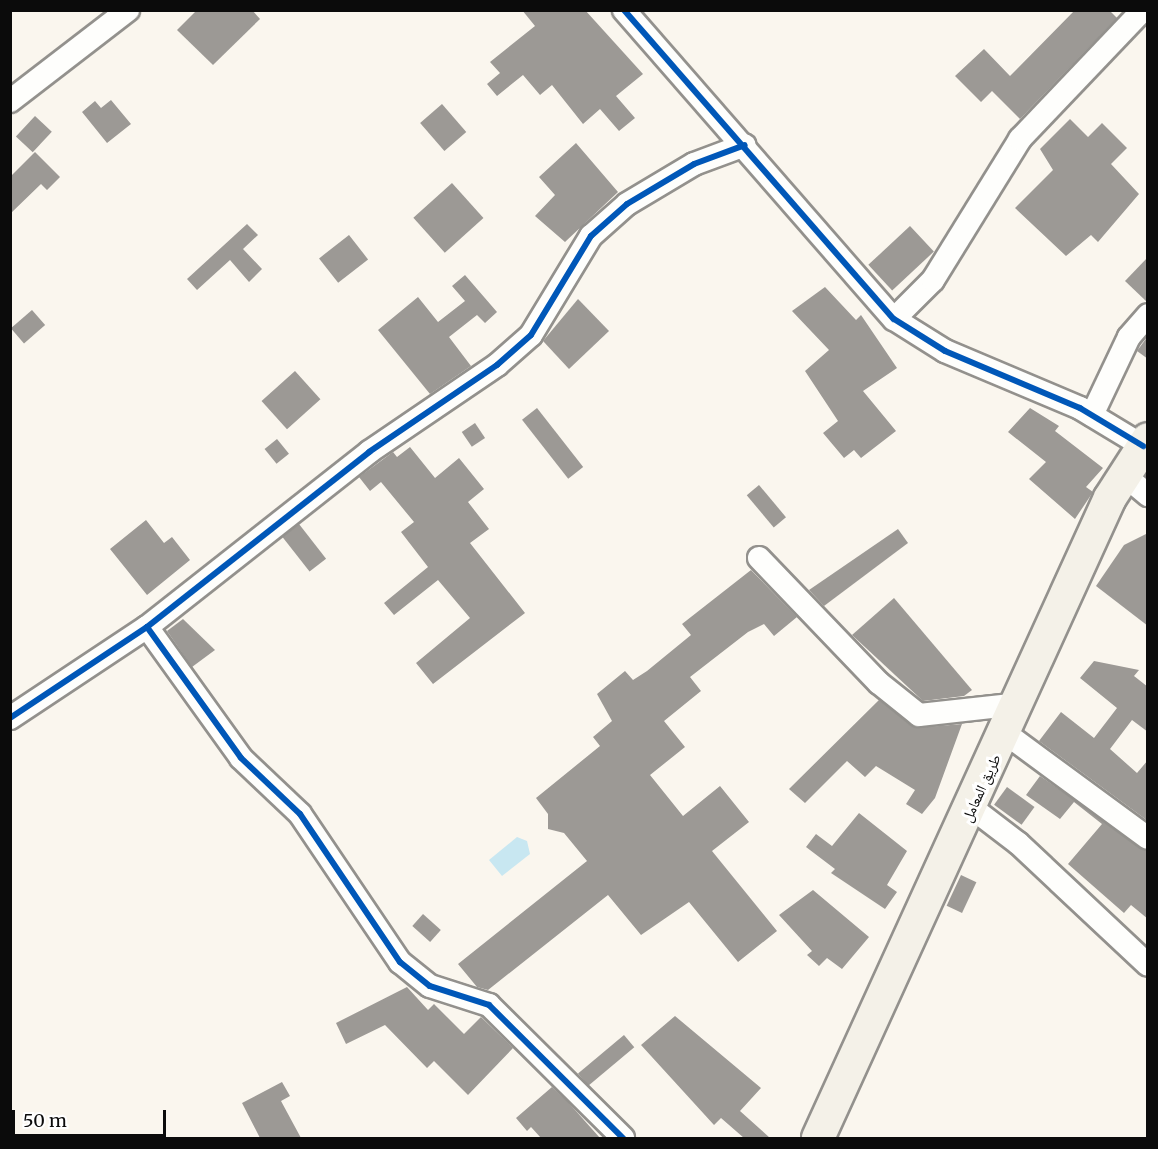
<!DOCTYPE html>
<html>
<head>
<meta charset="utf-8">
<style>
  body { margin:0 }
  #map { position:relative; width:1158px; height:1149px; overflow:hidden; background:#faf6ee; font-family:Merriweather,"Noto Naskh Arabic",serif }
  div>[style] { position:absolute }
  .water>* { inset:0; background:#c8e7f1 }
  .building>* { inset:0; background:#9c9995; transform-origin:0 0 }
  .roads { filter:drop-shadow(2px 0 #93918d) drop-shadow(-2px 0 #93918d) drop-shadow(0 2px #93918d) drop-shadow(0 -2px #93918d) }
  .street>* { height:22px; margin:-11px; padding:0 11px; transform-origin:11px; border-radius:11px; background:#fefefc }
  .secondary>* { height:32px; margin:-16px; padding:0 16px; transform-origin:16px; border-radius:16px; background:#f4f1e8 }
  .cycleway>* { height:6px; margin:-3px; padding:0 3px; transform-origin:3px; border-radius:3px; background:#0057b8 }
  span { translate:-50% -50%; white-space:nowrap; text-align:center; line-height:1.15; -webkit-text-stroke:6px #fff; paint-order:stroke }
  .street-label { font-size:15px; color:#0b0b0b }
  .frame { position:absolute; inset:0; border:12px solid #0b0b0b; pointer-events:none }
  .scale { position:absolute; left:12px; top:1110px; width:154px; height:27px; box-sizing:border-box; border:3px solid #0b0b0b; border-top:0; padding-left:8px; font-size:18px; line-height:21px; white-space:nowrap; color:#0b0b0b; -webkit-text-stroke:4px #fff; paint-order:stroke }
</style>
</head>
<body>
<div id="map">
  <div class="water">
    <div style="clip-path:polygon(517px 837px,527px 841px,530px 854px,502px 876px,489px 860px)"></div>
  </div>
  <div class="building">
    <div style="clip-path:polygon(197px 10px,252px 10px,260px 19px,213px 65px,177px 30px)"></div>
    <div style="clip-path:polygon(522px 10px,585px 10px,643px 74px,616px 96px,635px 118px,619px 131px,600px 109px,583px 124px,552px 85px,540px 95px,523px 75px,497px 96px,487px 84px,500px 73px,490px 62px,535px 26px)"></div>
    <div style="clip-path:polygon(1075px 10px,1109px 10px,1117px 18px,1020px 119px,992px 91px,981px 102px,955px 76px,984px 49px,1010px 76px)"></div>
    <div style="clip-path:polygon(111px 100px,131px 124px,107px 143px,82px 112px,95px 101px,101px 108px)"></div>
    <div style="left:442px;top:104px;width:37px;height:29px;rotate:49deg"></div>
    <div style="left:35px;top:116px;width:23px;height:28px;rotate:43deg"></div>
    <div style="clip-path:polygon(1070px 119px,1088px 137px,1102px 123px,1127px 148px,1111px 164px,1139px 194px,1098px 242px,1091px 235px,1066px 256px,1015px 208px,1053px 170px,1040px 149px)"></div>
    <div style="clip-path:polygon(576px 143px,618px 192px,565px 242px,535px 216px,555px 195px,539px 177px)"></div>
    <div style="clip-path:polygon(35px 152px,60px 177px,47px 190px,41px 184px,10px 214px,10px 177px)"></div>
    <div style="left:452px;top:183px;width:47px;height:52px;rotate:48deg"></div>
    <div style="clip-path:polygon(247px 224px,258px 235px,243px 249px,262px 269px,249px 282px,230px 260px,197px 290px,187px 279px)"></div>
    <div style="left:910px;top:226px;width:35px;height:57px;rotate:47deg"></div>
    <div style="left:349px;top:235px;width:31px;height:38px;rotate:52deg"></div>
    <div style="clip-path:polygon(1148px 257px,1148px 302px,1147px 302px,1125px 281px)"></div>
    <div style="clip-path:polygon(465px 275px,497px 312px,485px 323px,477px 315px,449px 337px,471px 366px,430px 394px,378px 330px,418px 297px,438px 322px,465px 301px,452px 286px)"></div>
    <div style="clip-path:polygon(825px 287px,856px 320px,861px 315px,897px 368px,863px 391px,896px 431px,861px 458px,854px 450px,844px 458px,823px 433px,838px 421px,805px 371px,829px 350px,792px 311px)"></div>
    <div style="clip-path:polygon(578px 299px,609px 331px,569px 369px,543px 341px)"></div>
    <div style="left:32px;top:310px;width:20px;height:28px;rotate:49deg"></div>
    <div style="clip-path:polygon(1148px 336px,1148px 359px,1137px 351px)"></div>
    <div style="left:295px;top:371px;width:38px;height:45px;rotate:48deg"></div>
    <div style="left:537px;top:408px;width:75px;height:19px;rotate:52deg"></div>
    <div style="clip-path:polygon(1030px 408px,1059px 426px,1055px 431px,1103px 468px,1086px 487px,1093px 492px,1075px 519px,1029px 479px,1046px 462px,1008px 432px)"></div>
    <div style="left:475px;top:423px;width:18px;height:16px;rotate:56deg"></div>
    <div style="left:277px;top:439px;width:19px;height:16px;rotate:51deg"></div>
    <div style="clip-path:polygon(410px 447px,435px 478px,459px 458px,484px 489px,468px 502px,489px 529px,470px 543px,525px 613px,433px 684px,416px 663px,470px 618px,438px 580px,394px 615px,384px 603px,428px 567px,401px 532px,414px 522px,381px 482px,370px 491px,359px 477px,393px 452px,397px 457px)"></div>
    <div style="left:759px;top:485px;width:42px;height:16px;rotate:50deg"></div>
    <div style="clip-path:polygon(146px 520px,164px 543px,172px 537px,190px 560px,147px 595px,110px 549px)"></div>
    <div style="left:299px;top:524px;width:44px;height:21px;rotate:52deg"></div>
    <div style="clip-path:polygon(898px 529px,908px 543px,824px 606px,809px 590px)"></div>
    <div style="clip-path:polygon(1148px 533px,1148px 626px,1096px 586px,1124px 545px)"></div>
    <div style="clip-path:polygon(751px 570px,797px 617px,774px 636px,764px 624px,748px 632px,690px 677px,701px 691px,664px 721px,685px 747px,650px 775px,683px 816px,720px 786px,749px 822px,712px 851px,777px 931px,738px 962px,689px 902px,641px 935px,608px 895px,488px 990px,477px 987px,458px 964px,587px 861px,564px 833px,548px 829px,548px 814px,536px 798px,600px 746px,593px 737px,612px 721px,597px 694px,625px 671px,633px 680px,647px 671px,691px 635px,682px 624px)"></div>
    <div style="clip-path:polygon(894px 598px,972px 690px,964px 696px,923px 701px,852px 635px)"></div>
    <div style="clip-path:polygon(183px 619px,215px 650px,192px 667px,167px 631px)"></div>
    <div style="clip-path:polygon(1094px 661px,1139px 670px,1134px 676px,1148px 687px,1148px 732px,1132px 720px,1110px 749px,1137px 773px,1148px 760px,1148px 821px,1039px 741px,1061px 712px,1094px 738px,1117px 708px,1080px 678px)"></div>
    <div style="clip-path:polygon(879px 700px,916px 728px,962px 724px,935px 798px,922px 814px,906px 804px,915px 790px,876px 766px,865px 777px,847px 761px,805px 803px,789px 789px)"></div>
    <div style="clip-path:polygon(1040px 776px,1148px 851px,1148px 919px,1131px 905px,1124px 913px,1068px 864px,1102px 824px,1074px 802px,1060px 819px,1026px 795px)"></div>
    <div style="left:1007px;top:787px;width:34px;height:22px;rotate:36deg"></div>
    <div style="clip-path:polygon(859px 813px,907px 851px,887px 885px,897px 892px,885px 909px,831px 873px,835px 869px,806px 847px,816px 834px,832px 846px)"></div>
    <div style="left:961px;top:875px;width:17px;height:34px;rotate:25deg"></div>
    <div style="clip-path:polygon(813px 890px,869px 937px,842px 969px,827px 958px,819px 966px,807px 955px,812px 951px,779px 915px)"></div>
    <div style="left:423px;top:914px;width:24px;height:16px;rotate:42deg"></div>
    <div style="clip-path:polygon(407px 987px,428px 1010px,434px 1004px,464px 1034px,481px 1017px,513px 1048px,468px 1095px,434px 1061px,427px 1068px,385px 1025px,346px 1044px,336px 1023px)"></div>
    <div style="clip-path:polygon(675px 1016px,761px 1088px,740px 1111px,770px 1138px,744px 1138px,721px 1118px,714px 1125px,641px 1045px)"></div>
    <div style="left:624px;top:1035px;width:16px;height:60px;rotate:50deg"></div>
    <div style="clip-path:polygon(282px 1082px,290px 1096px,281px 1101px,301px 1138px,260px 1138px,242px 1103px)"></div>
    <div style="clip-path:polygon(552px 1087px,567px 1101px,600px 1138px,541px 1138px,531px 1127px,527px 1131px,516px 1118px)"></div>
  </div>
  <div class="roads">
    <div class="street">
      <div style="left:624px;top:10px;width:410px;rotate:48.9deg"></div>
      <div style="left:894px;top:319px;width:60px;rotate:32.1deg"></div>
      <div style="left:945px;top:351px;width:147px;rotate:22.9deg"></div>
      <div style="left:1080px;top:408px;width:74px;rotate:31.1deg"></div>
      <div style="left:10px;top:101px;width:149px;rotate:-37.6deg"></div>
      <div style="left:894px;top:319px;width:55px;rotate:-45deg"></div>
      <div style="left:933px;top:280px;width:166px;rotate:-58.3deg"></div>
      <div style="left:1020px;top:139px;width:178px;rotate:-46.4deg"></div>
      <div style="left:1092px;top:415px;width:86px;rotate:-64.6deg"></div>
      <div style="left:1129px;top:337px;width:29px;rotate:-49deg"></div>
      <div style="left:1123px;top:474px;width:33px;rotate:40deg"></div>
      <div style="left:759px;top:558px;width:173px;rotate:46.2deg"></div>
      <div style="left:879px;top:683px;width:51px;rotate:38.7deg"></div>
      <div style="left:919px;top:715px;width:100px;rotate:-6.3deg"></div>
      <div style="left:147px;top:627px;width:161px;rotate:54.3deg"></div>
      <div style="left:241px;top:758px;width:81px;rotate:43.5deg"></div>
      <div style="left:300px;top:814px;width:179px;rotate:56deg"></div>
      <div style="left:400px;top:962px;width:38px;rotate:39deg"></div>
      <div style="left:430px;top:986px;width:62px;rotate:17.9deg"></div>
      <div style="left:489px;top:1005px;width:189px;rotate:44.8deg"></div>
      <div style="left:10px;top:718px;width:164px;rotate:-33.6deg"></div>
      <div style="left:147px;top:627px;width:283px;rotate:-38.2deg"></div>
      <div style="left:369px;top:452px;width:155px;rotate:-34.2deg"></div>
      <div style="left:497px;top:365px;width:45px;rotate:-41.4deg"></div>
      <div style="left:531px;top:335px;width:116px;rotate:-58.8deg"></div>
      <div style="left:591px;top:236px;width:48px;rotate:-41.6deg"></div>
      <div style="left:627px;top:204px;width:78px;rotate:-30.8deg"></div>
      <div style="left:694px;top:164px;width:54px;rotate:-20.4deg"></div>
      <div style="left:1005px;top:733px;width:177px;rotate:36.3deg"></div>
      <div style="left:972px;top:808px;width:58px;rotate:37.3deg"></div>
      <div style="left:1018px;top:843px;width:178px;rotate:43.2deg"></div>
    </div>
    <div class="secondary">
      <div style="left:818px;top:1138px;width:703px;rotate:-65.48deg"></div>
      <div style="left:1110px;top:498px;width:70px;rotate:-57.2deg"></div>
    </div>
  </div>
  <div class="cycleway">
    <div style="left:624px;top:10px;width:410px;rotate:48.9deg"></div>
    <div style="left:894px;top:319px;width:60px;rotate:32.1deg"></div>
    <div style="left:945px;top:351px;width:147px;rotate:22.9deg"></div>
    <div style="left:1080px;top:408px;width:74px;rotate:31.1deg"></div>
    <div style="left:147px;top:627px;width:161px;rotate:54.3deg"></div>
    <div style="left:241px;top:758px;width:81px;rotate:43.5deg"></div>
    <div style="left:300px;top:814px;width:179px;rotate:56deg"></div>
    <div style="left:400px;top:962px;width:38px;rotate:39deg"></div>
    <div style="left:430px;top:986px;width:62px;rotate:17.9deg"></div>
    <div style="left:489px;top:1005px;width:189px;rotate:44.8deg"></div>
    <div style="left:10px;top:718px;width:164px;rotate:-33.6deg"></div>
    <div style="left:147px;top:627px;width:283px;rotate:-38.2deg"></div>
    <div style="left:369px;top:452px;width:155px;rotate:-34.2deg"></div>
    <div style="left:497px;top:365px;width:45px;rotate:-41.4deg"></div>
    <div style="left:531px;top:335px;width:116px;rotate:-58.8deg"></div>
    <div style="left:591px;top:236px;width:48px;rotate:-41.6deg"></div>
    <div style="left:627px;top:204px;width:78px;rotate:-30.8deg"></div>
    <div style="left:694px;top:164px;width:54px;rotate:-20.4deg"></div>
  </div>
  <div class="street-label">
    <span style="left:981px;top:788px;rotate:-65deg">طريق المعامل</span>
  </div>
  <div class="frame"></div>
  <div class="scale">50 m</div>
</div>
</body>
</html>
